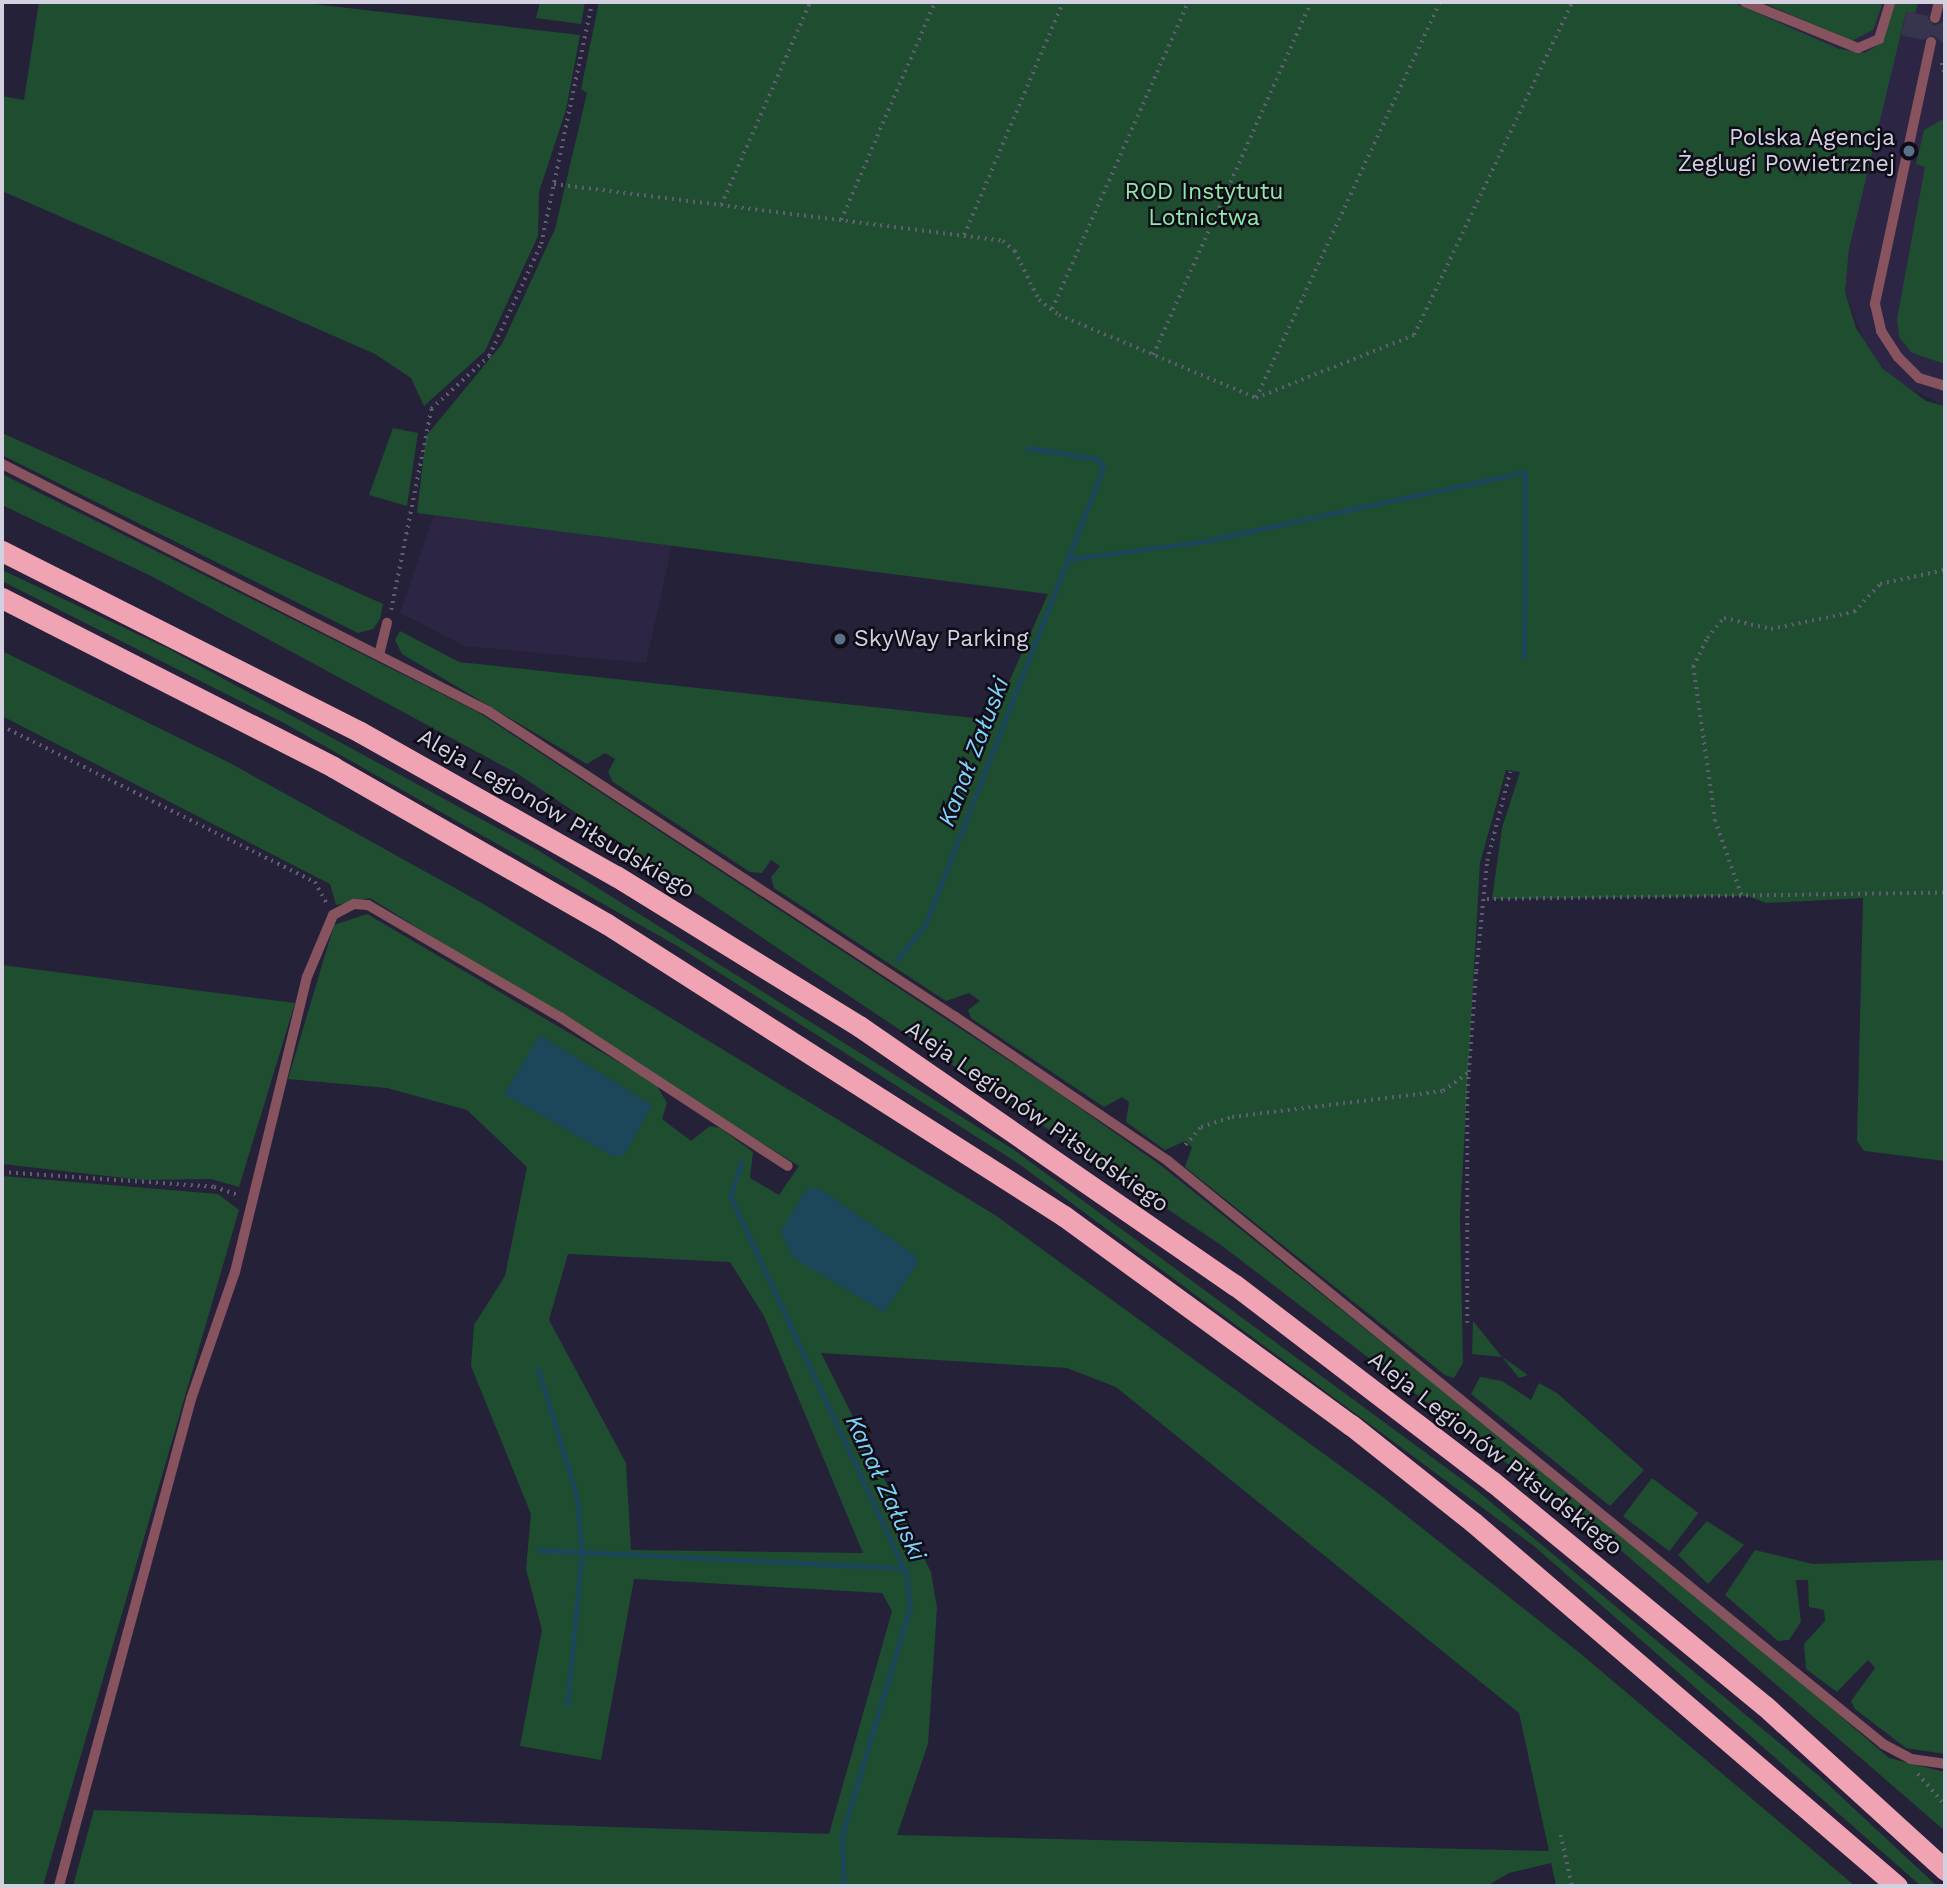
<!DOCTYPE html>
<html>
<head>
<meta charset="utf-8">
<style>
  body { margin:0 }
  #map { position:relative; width:1947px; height:1888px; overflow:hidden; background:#252138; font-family:"Work Sans",sans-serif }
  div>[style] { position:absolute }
  .built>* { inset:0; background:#2c2644 }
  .green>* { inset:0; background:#1f4d30; transform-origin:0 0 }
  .water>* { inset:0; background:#1c475a }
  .stream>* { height:5px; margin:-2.5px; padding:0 2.5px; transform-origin:2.5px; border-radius:2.5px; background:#1c475a }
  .building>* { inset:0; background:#37354e }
  .path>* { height:3.5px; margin-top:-1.75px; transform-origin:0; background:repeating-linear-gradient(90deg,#605d71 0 2px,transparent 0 7px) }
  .service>* { height:10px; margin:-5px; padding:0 5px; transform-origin:5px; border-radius:5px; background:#86535e }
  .motorway>* { height:21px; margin:-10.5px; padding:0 10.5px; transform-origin:10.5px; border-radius:10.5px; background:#f0a3b3 }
  .dots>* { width:19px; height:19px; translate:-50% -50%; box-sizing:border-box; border:4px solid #0e0c16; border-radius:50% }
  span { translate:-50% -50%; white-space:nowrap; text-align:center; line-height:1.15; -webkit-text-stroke:5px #0e0c16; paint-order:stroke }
  .poi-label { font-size:23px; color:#d3d1e0 }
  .right { translate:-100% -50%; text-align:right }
  .left { translate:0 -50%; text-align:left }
  .park-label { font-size:23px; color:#8de9a9 }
  .street-label { font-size:23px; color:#d3d1e0 }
  .water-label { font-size:24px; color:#7dd3fa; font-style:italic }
  .frame { position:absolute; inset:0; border:4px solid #d3d1e0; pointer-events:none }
</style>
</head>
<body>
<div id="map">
  <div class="built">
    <div style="clip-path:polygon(1701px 2px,1945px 2px,1945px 406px,1894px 380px,1868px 352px,1845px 292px,1849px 249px)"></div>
    <div style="clip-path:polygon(434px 515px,672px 545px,646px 663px,465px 646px,400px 613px)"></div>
  </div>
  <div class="green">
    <div style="clip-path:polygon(39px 2px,296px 2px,580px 35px,566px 110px,539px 192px,538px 236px,485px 351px,424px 406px,411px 378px,375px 354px,2px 191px,2px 96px,24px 100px)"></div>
    <div style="clip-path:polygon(540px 2px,585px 2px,581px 24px,536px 18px)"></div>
    <div style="clip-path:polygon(599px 2px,1732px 2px,1839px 49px,1865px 53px,1884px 41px,1893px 2px,1918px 2px,1915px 13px,1906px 12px,1849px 249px,1845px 292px,1856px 328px,1882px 368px,1926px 401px,1945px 406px,1945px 1161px,1864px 1151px,1857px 1141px,1863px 898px,1766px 903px,1748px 896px,1492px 899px,1502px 828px,1520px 772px,1506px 770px,1480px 863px,1460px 1216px,1463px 1363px,1454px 1378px,1445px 1375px,1185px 1167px,1192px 1147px,1185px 1141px,1165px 1150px,1126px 1122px,1129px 1102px,1122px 1097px,1104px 1107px,971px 1018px,968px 1010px,980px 1001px,969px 993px,946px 1001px,774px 888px,771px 877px,780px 866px,771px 860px,762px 873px,750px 872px,613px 782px,608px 772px,615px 759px,605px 753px,587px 764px,402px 654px,395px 640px,400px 631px,459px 662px,992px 720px,1048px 594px,417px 513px,426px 436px,502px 344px,555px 229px,587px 93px,581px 89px)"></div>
    <div style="clip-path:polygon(1762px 2px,1883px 2px,1873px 30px,1851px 41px)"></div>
    <div style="clip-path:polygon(1945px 118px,1945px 364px,1912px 353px,1899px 337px,1897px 319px,1925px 167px,1916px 164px,1924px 130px)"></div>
    <div style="clip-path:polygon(393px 428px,418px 433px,407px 506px,369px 495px)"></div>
    <div style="clip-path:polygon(2px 433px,383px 604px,380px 619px,373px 629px,358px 633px,2px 455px)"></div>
    <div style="clip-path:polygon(2px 474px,478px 712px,1057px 1092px,1159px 1164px,1453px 1399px,1742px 1631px,1889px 1758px,1945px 1772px,1945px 1831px,1624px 1553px,1221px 1245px,518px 774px,153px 577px,2px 505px)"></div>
    <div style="clip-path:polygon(2px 570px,169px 649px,536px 849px,1014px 1150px,1475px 1489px,1819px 1776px,1937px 1886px,1921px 1886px,1534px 1546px,1019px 1164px,679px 947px,284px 723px,2px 581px)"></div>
    <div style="clip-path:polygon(evenodd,2px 651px,228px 762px,480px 902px,995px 1215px,1379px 1494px,1581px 1654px,1855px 1886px,1556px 1885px,1551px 1863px,1509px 1873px,1487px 1886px,73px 1886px,94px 1810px,829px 1834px,892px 1611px,882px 1593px,634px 1579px,601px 1760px,520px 1746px,542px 1630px,526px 1569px,531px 1514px,471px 1366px,474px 1325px,505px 1276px,527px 1167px,467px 1110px,387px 1088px,288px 1079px,334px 925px,367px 914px,656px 1084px,667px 1103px,662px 1119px,691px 1141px,710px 1126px,720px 1128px,753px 1152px,750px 1178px,779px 1195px,799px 1166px,370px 898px,336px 905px,330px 884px,2px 716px,2px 651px,568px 1254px,730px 1262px,764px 1316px,863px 1553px,631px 1550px,626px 1463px,549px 1320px,568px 1254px,2px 651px,821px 1353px,1067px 1368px,1116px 1387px,1519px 1713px,1549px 1851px,897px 1835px,928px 1744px,937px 1608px,931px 1572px,821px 1353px)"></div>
    <div style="clip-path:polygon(2px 965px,295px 1003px,239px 1187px,211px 1179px,142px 1180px,2px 1164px)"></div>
    <div style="clip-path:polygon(2px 1176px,218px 1194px,239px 1210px,43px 1886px,2px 1886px)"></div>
    <div style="clip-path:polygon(1473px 1321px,1502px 1357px,1528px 1375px,1519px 1378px,1502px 1357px,1472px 1354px)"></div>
    <div style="clip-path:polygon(1480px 1377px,1502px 1381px,1531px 1400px,1539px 1383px,1557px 1393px,1644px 1470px,1610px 1506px,1471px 1394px)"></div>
    <div style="left:1652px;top:1478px;width:58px;height:48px;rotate:37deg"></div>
    <div style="clip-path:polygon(1707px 1521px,1744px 1545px,1708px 1584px,1678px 1555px)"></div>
    <div style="clip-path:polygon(1755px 1550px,1813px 1564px,1945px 1560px,1945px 1754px,1906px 1748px,1855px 1709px,1851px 1701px,1875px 1668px,1868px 1660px,1837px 1692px,1806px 1669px,1804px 1644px,1825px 1621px,1824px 1610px,1809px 1607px,1808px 1580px,1796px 1580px,1801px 1622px,1789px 1640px,1778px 1641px,1725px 1595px)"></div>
  </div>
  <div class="water">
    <div style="clip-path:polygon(540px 1035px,652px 1105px,624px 1156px,612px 1156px,504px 1094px)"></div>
    <div style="clip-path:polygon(807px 1188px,819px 1188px,915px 1255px,918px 1263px,884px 1312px,792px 1257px,781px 1231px)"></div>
  </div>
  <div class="stream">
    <div style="left:1069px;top:559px;width:137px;rotate:-7.5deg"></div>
    <div style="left:1205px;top:541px;width:327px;rotate:-12.2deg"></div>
    <div style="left:1525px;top:472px;width:186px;rotate:90.3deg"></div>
    <div style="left:896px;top:960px;width:45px;rotate:-50.4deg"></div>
    <div style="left:925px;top:925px;width:490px;rotate:-68.7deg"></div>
    <div style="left:1103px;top:468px;width:10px;rotate:-119deg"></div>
    <div style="left:1098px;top:459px;width:71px;rotate:-171.1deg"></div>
    <div style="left:742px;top:1160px;width:38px;rotate:108deg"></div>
    <div style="left:730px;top:1196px;width:416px;rotate:65deg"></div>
    <div style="left:906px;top:1573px;width:34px;rotate:83deg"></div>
    <div style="left:910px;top:1607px;width:238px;rotate:106.6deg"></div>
    <div style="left:842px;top:1835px;width:51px;rotate:87.8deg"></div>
    <div style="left:538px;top:1369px;width:130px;rotate:73deg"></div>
    <div style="left:576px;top:1493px;width:59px;rotate:84.2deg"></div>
    <div style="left:582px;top:1552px;width:153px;rotate:95.6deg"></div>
    <div style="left:538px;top:1550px;width:366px;rotate:2.8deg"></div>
  </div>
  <div class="building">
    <div style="clip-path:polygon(1907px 11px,1927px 16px,1934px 26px,1945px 21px,1945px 45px,1933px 35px,1923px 40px,1901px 35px)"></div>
  </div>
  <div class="path">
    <div style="left:1942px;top:63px;width:12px;rotate:76deg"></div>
    <div style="left:554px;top:184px;width:453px;rotate:7.2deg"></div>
    <div style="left:1003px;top:241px;width:16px;rotate:40deg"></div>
    <div style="left:1015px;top:251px;width:55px;rotate:63.9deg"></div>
    <div style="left:1039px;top:300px;width:25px;rotate:37deg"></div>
    <div style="left:1059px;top:315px;width:214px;rotate:22.8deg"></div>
    <div style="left:1256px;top:398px;width:170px;rotate:-21.7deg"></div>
    <div style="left:1414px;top:335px;width:369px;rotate:-64.6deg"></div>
    <div style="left:721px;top:205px;width:222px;rotate:-66.3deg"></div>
    <div style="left:841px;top:220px;width:237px;rotate:-66.7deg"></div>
    <div style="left:964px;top:235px;width:253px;rotate:-67deg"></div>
    <div style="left:1052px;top:309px;width:336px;rotate:-66.1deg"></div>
    <div style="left:1153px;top:355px;width:387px;rotate:-65.9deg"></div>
    <div style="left:1256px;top:398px;width:437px;rotate:-65.1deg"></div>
    <div style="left:391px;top:610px;width:205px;rotate:-78.7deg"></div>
    <div style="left:431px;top:409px;width:79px;rotate:-42.4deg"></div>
    <div style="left:489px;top:356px;width:123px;rotate:-65.1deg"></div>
    <div style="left:541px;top:244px;width:247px;rotate:-78.1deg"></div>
    <div style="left:2px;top:726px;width:350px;rotate:26.5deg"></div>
    <div style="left:315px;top:882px;width:26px;rotate:61deg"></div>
    <div style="left:1741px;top:895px;width:78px;rotate:-109.4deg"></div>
    <div style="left:1715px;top:821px;width:156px;rotate:-98.1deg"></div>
    <div style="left:1693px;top:667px;width:32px;rotate:-64deg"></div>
    <div style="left:1707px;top:638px;width:26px;rotate:-50deg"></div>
    <div style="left:1724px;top:618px;width:48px;rotate:13.2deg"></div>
    <div style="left:1771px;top:629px;width:85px;rotate:-11.6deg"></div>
    <div style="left:1854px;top:612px;width:38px;rotate:-47deg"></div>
    <div style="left:1880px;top:584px;width:66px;rotate:-12.2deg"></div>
    <div style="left:1487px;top:899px;width:458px;rotate:-0.8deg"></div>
    <div style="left:1185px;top:1145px;width:24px;rotate:-48deg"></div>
    <div style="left:1201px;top:1127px;width:33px;rotate:-18deg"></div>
    <div style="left:1232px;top:1117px;width:213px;rotate:-7deg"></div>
    <div style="left:1443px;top:1091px;width:31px;rotate:-36deg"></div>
    <div style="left:2px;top:1172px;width:213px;rotate:4deg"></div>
    <div style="left:214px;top:1187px;width:26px;rotate:18deg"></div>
    <div style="left:1467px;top:1323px;width:230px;rotate:-90deg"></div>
    <div style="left:1467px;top:1093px;width:122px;rotate:-85.8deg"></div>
    <div style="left:1476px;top:971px;width:111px;rotate:-84.3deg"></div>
    <div style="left:1487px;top:861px;width:92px;rotate:-75.5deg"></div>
    <div style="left:1918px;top:1774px;width:41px;rotate:48.9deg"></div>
    <div style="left:1561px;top:1835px;width:52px;rotate:77.8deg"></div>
  </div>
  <div class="service">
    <div style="left:1745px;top:2px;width:122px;rotate:22.2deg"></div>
    <div style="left:1858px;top:48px;width:23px;rotate:-23deg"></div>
    <div style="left:1879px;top:39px;width:39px;rotate:-73deg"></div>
    <div style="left:1935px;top:18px;width:16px;rotate:-76deg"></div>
    <div style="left:1931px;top:42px;width:268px;rotate:102.1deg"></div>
    <div style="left:1875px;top:304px;width:28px;rotate:77deg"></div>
    <div style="left:1881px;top:331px;width:31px;rotate:57deg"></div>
    <div style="left:1898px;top:357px;width:30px;rotate:45deg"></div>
    <div style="left:1919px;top:378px;width:27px;rotate:17deg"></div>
    <div style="left:2px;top:464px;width:545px;rotate:26.94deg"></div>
    <div style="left:488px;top:711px;width:557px;rotate:33.21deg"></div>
    <div style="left:954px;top:1016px;width:258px;rotate:34.1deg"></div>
    <div style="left:1168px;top:1161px;width:923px;rotate:39.19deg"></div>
    <div style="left:1883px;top:1744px;width:32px;rotate:28deg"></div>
    <div style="left:1911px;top:1759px;width:34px;rotate:8deg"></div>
    <div style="left:380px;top:651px;width:29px;rotate:-76deg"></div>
    <div style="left:59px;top:1886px;width:505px;rotate:-74.83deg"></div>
    <div style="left:191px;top:1399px;width:134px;rotate:-70.9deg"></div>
    <div style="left:235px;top:1272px;width:304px;rotate:-76.3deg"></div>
    <div style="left:307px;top:977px;width:67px;rotate:-67.2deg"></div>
    <div style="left:333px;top:915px;width:24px;rotate:-28deg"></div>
    <div style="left:354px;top:904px;width:14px;rotate:4deg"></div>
    <div style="left:368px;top:905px;width:222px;rotate:30.3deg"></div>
    <div style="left:560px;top:1017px;width:272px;rotate:33.2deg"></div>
  </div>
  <div class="motorway">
    <div style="left:2px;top:551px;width:401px;rotate:26.8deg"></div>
    <div style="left:360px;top:732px;width:294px;rotate:29.4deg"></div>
    <div style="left:616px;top:876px;width:286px;rotate:31.7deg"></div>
    <div style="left:859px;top:1026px;width:457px;rotate:34.6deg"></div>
    <div style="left:1235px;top:1285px;width:325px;rotate:37.4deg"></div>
    <div style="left:1493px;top:1482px;width:352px;rotate:39.5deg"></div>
    <div style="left:1765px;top:1706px;width:244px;rotate:42.3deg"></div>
    <div style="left:2px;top:598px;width:372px;rotate:27deg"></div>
    <div style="left:333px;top:767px;width:316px;rotate:29.8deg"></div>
    <div style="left:607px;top:924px;width:542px;rotate:32.58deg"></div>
    <div style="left:1064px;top:1216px;width:355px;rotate:36.1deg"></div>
    <div style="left:1351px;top:1425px;width:156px;rotate:38.5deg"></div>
    <div style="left:1473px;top:1522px;width:559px;rotate:40.65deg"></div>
  </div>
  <div class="dots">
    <div style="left:1909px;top:151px;background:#5c6f8a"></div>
    <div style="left:840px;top:639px;background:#5c6f8a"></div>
  </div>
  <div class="poi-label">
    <span class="right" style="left:1895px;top:151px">Polska Agencja<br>Żeglugi Powietrznej</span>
    <span class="left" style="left:854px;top:639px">SkyWay Parking</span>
  </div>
  <div class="park-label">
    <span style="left:1204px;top:205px">ROD Instytutu<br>Lotnictwa</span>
  </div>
  <div class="street-label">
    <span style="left:556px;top:814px;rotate:30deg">Aleja Legionów Piłsudskiego</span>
    <span style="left:1037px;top:1117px;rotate:35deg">Aleja Legionów Piłsudskiego</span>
    <span style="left:1495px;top:1454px;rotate:38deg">Aleja Legionów Piłsudskiego</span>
  </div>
  <div class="water-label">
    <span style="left:974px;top:752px;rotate:-69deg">Kanał Załuski</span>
    <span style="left:885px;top:1488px;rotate:65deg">Kanał Załuski</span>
  </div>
  <div class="frame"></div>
</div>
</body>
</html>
